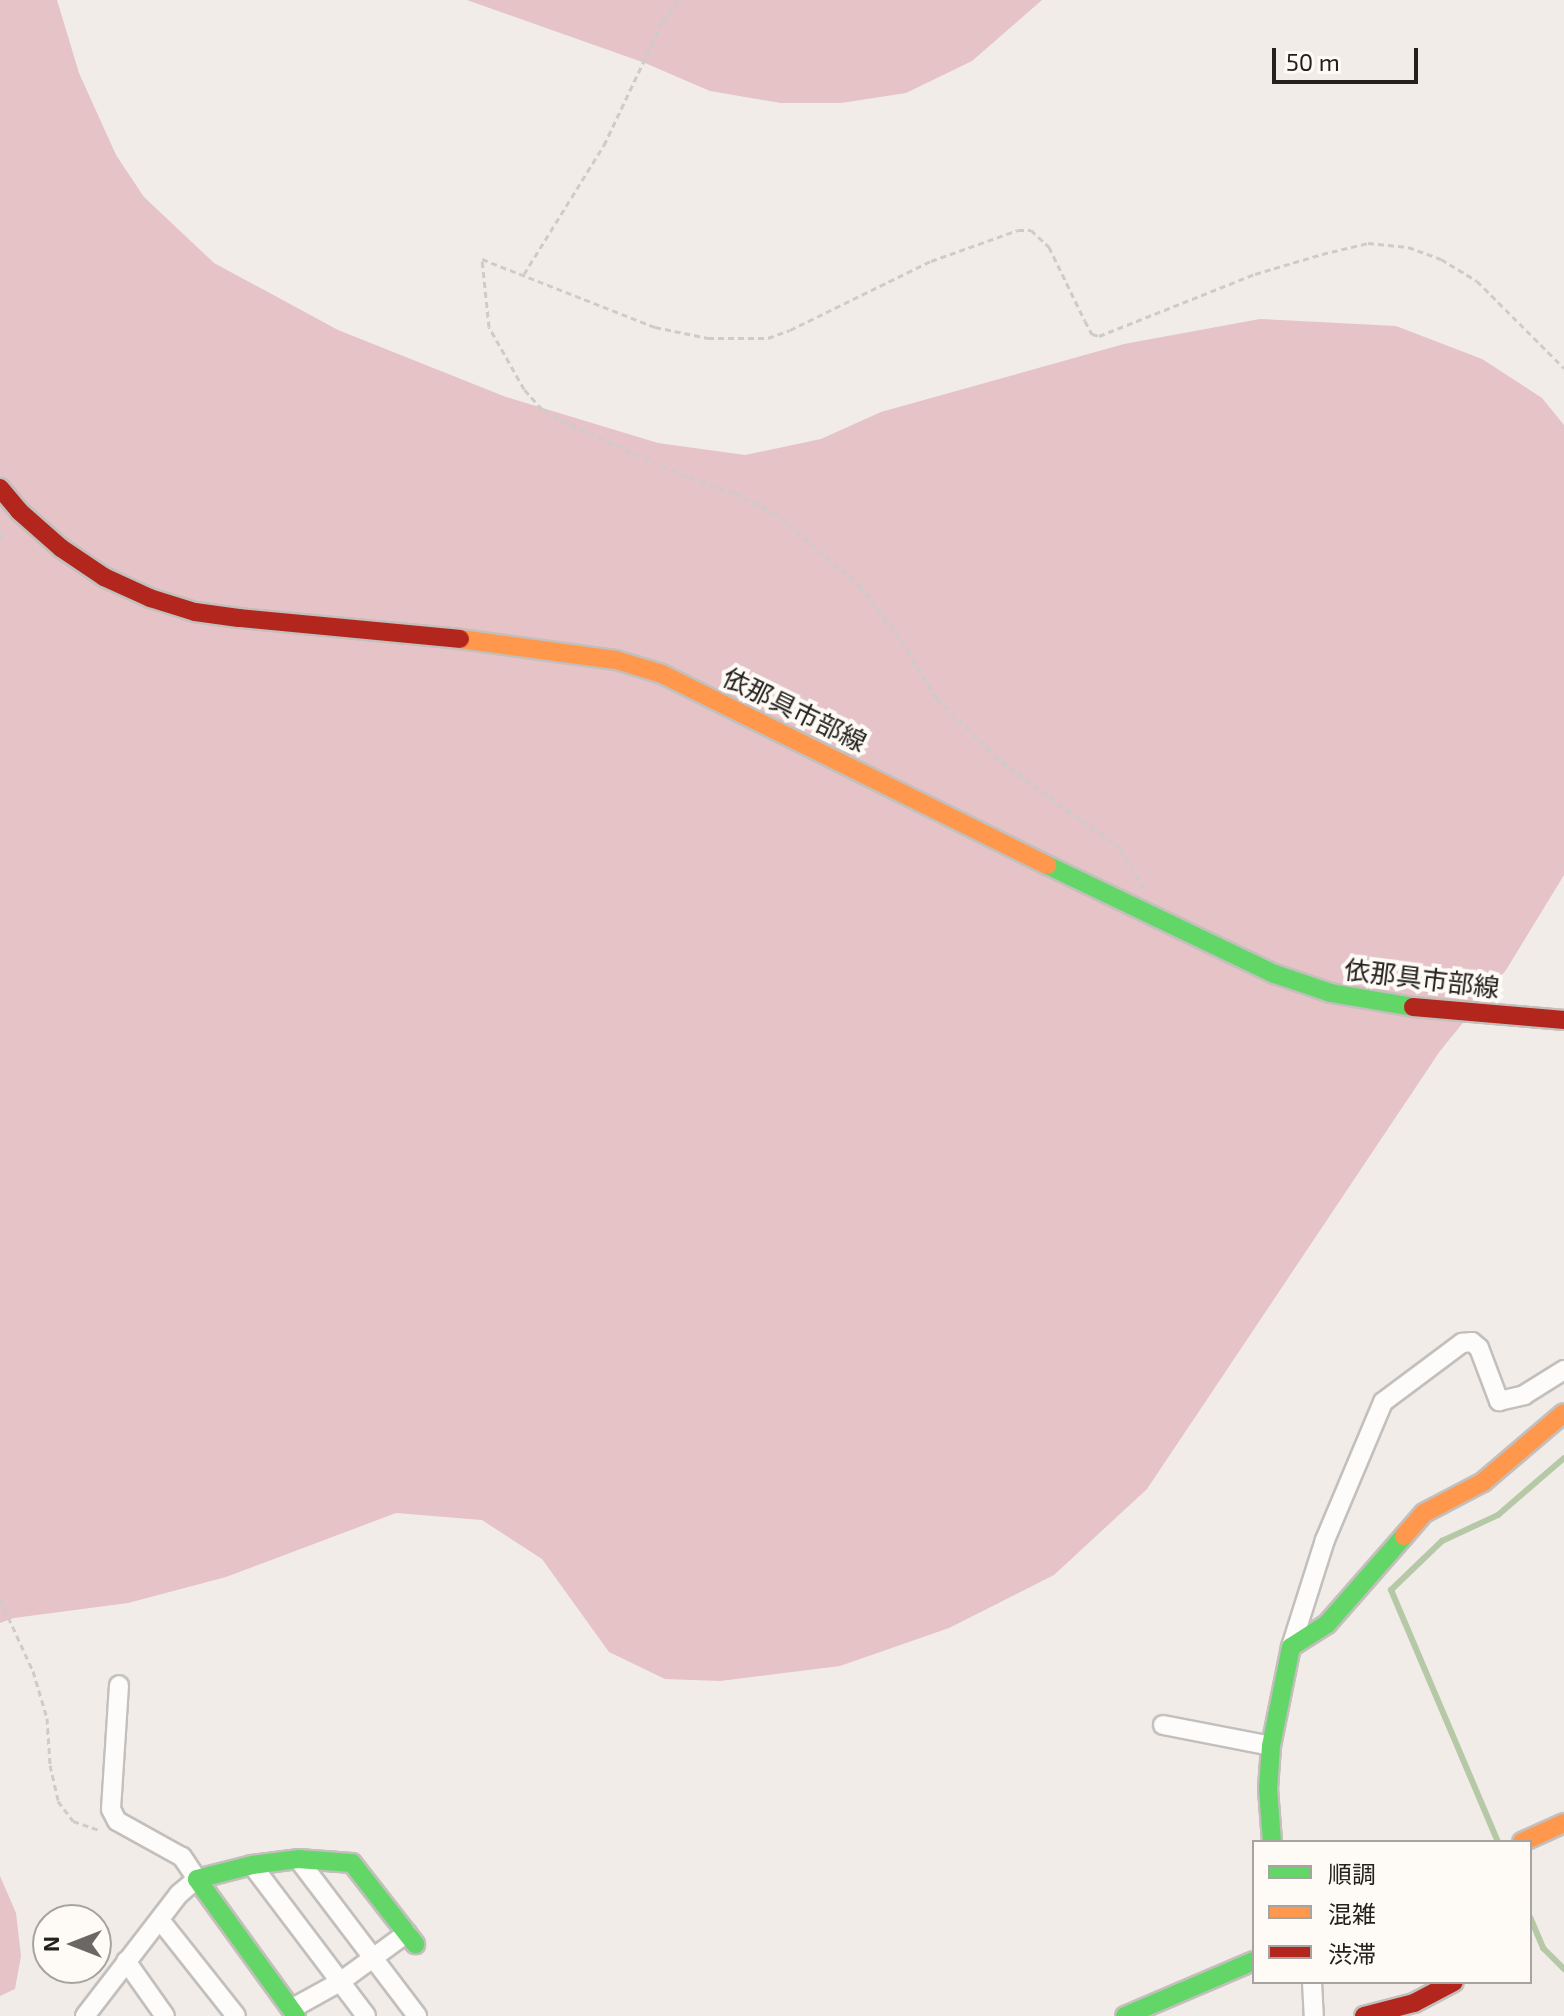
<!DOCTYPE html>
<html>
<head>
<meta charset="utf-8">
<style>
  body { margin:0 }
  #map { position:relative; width:1564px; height:2016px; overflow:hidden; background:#f1ece7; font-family:"Exo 2","Noto Sans JP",sans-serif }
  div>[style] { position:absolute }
  .forest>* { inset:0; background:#e5c3c7 }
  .stream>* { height:6px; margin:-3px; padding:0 3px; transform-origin:3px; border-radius:3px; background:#b6c9a7 }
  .path>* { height:3px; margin-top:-1.5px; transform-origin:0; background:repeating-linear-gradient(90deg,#cdcccb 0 6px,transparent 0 10px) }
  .roads { filter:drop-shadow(2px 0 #c3bfbc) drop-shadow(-2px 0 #c3bfbc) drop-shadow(0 2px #c3bfbc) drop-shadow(0 -2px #c3bfbc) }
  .street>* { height:18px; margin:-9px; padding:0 9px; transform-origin:9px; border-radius:9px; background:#fdfcfb }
  .fast>* { height:18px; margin:-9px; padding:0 9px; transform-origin:9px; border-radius:9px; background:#63d668 }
  .slow>* { height:18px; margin:-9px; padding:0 9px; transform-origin:9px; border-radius:9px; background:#ff974d }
  .jam>* { height:18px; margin:-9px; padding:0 9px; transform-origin:9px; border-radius:9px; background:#b3261e }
  span { translate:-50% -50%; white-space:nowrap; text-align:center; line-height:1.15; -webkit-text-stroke:8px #fefbf7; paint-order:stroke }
  .street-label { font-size:26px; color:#23201d }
  .legend { position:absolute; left:1252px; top:1840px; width:280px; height:144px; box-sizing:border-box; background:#fefbf7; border:2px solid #a6a3a0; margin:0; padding:10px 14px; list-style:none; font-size:24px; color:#23201d }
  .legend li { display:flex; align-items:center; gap:16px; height:40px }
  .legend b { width:40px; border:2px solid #a6a3a0 }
  .north { position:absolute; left:32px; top:1904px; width:80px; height:80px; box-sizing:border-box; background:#fefbf7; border:2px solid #a6a3a0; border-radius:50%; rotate:270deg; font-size:22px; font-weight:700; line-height:32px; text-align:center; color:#23201d }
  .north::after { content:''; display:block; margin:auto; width:28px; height:36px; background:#6b6764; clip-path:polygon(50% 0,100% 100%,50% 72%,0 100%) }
  .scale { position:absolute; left:1272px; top:48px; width:146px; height:36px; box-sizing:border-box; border:4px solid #23201d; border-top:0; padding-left:10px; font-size:24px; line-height:28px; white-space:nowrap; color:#23201d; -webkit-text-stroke:6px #fefbf7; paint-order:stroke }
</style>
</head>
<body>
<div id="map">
  <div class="forest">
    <div style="clip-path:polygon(0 0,57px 0,79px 73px,116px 155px,144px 197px,214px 263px,338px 330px,506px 397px,658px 443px,745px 455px,821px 439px,881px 412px,1124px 344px,1260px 319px,1396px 326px,1482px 359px,1542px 398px,1564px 425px,1564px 875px,1506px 970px,1440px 1051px,1147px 1489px,1054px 1575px,949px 1628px,840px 1666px,720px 1681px,665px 1679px,609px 1652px,542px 1559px,482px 1520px,396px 1513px,226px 1577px,128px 1603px,14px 1618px,0 1623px)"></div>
    <div style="clip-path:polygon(467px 0,1042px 0,972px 61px,906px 93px,841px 103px,781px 103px,710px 91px,645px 63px)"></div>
    <div style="clip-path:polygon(0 1876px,16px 1913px,21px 1956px,15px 1989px,0 1996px)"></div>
  </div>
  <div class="stream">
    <div style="left:1498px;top:1842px;width:274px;rotate:-113deg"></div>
    <div style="left:1391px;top:1590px;width:71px;rotate:-43.9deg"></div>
    <div style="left:1442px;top:1541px;width:62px;rotate:-24.9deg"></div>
    <div style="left:1498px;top:1515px;width:87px;rotate:-40.8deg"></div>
    <div style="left:1530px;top:1917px;width:34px;rotate:67deg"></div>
    <div style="left:1543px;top:1948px;width:30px;rotate:45deg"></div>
  </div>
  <div class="path">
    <div style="left:524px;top:274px;width:152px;rotate:-58.2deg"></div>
    <div style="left:604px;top:145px;width:137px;rotate:-64.6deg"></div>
    <div style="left:663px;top:21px;width:26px;rotate:-53deg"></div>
    <div style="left:0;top:539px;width:12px;rotate:-66deg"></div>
    <div style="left:1143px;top:888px;width:46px;rotate:-119.9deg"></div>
    <div style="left:1120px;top:848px;width:151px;rotate:-143.9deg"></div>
    <div style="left:998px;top:759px;width:87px;rotate:-135.5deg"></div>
    <div style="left:936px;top:698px;width:61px;rotate:-120.8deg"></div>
    <div style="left:905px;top:646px;width:74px;rotate:-126.7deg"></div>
    <div style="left:861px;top:587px;width:112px;rotate:-139.3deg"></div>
    <div style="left:776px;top:514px;width:47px;rotate:-153.4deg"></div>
    <div style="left:734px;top:493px;width:41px;rotate:-161.6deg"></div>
    <div style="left:695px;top:480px;width:141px;rotate:-156.2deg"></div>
    <div style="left:566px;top:423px;width:28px;rotate:-150deg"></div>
    <div style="left:542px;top:409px;width:27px;rotate:-132deg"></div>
    <div style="left:524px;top:389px;width:71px;rotate:-119.4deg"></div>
    <div style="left:489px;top:327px;width:68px;rotate:-95.9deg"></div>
    <div style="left:482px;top:259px;width:186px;rotate:21.5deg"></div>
    <div style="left:655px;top:327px;width:54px;rotate:11.7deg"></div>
    <div style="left:708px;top:338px;width:60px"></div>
    <div style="left:768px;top:338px;width:23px;rotate:-20deg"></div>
    <div style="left:790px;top:330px;width:157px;rotate:-26.1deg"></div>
    <div style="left:931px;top:261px;width:92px;rotate:-19.6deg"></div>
    <div style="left:1018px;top:230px;width:13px"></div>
    <div style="left:1031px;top:230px;width:25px;rotate:43deg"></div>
    <div style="left:1049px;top:247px;width:82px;rotate:64.1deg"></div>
    <div style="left:1085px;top:321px;width:15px;rotate:62deg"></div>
    <div style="left:1092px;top:334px;width:7px;rotate:16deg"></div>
    <div style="left:1099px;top:336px;width:168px;rotate:-21.7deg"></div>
    <div style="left:1255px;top:274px;width:70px;rotate:-16.6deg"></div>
    <div style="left:1322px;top:254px;width:47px;rotate:-13.4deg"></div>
    <div style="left:1368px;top:243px;width:40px;rotate:5.7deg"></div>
    <div style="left:1408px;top:247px;width:35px;rotate:20deg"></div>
    <div style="left:1441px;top:259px;width:42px;rotate:31.4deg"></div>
    <div style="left:1477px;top:281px;width:123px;rotate:45deg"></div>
    <div style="left:0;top:1599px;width:79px;rotate:65.4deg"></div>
    <div style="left:33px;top:1671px;width:49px;rotate:73.4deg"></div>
    <div style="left:47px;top:1718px;width:47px;rotate:86.3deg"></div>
    <div style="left:50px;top:1765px;width:37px;rotate:77deg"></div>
    <div style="left:58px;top:1801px;width:25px;rotate:53deg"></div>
    <div style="left:73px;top:1821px;width:28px;rotate:19deg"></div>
  </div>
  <div class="roads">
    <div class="street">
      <div style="left:1291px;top:1647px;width:112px;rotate:-72.4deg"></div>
      <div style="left:1325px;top:1540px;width:150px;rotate:-67.2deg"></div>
      <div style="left:1383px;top:1402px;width:99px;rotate:-36.8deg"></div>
      <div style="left:1462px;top:1343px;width:10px;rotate:-6deg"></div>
      <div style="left:1472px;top:1342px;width:9px;rotate:41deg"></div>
      <div style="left:1479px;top:1348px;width:57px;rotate:69.3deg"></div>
      <div style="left:1499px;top:1401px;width:26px;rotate:-13deg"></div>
      <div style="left:1524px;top:1395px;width:47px;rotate:-32deg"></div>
      <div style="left:1163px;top:1725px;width:110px;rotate:11deg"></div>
      <div style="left:298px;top:1859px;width:197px;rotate:52.8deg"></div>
      <div style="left:252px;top:1865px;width:189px;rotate:52.9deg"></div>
      <div style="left:160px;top:1920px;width:122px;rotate:51.6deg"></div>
      <div style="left:126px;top:1961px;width:67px;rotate:54.7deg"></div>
      <div style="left:1312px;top:1982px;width:34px;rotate:87deg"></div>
      <div style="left:291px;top:2009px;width:56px;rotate:-28.9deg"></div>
      <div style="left:340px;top:1982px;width:83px;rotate:-36.2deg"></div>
      <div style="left:85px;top:2016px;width:154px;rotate:-52.4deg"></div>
      <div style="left:179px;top:1894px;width:23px;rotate:-40deg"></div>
      <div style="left:197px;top:1879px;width:27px;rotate:-124deg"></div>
      <div style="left:182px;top:1857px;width:74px;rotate:-151deg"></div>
      <div style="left:117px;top:1821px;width:13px;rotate:-117deg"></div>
      <div style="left:111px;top:1809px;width:124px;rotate:-86.3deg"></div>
    </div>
    <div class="fast">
      <div style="left:1047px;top:865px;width:253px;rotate:25.6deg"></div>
      <div style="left:1275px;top:974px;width:59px;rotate:18.7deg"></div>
      <div style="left:1331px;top:993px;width:83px;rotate:9.7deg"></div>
      <div style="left:1272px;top:1842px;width:53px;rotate:-94.3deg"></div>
      <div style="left:1268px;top:1789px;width:43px;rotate:-86deg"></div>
      <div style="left:1271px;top:1746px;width:101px;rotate:-78.6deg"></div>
      <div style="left:1291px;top:1647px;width:43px;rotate:-32.6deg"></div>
      <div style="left:1327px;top:1624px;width:117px;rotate:-48.8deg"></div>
      <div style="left:296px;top:2016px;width:169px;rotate:-125.9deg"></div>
      <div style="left:197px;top:1879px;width:57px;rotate:-14.3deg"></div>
      <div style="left:252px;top:1865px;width:46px;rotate:-7.4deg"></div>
      <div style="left:298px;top:1859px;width:54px;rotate:4.2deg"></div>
      <div style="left:352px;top:1863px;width:103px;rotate:52.1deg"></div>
      <div style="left:1125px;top:2016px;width:140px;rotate:-23.1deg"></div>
    </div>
    <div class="slow">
      <div style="left:460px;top:639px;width:157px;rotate:7.7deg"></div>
      <div style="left:616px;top:660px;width:48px;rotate:16.9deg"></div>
      <div style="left:662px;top:674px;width:430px;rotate:26.4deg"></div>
      <div style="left:1404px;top:1536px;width:30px;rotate:-49deg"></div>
      <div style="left:1424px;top:1513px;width:67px;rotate:-27.7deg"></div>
      <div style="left:1483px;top:1482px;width:106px;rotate:-40.4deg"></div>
      <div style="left:1522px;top:1842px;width:46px;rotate:-24.3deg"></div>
    </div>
    <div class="jam">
      <div style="left:0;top:488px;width:30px;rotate:50deg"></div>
      <div style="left:19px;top:511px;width:56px;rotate:41.4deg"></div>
      <div style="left:61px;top:548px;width:52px;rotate:34deg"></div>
      <div style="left:104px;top:577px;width:51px;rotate:24.5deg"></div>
      <div style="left:150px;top:598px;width:47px;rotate:17.3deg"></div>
      <div style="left:195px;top:612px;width:44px;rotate:7.8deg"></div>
      <div style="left:239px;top:618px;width:222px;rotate:5.4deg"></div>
      <div style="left:1413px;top:1007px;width:152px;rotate:4.9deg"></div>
      <div style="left:1364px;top:2016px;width:52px;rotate:-14.6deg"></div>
      <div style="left:1414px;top:2003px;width:45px;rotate:-27.7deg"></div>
    </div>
  </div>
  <div class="street-label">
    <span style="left:795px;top:709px;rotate:26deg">依那具市部線</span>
    <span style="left:1422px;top:978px;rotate:7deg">依那具市部線</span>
  </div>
  <ul class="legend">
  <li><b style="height:10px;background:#63d668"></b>順調</li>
  <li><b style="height:10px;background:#ff974d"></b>混雑</li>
  <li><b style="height:10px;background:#b3261e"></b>渋滞</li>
  </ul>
  <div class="north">N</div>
  <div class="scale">50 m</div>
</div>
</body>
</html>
